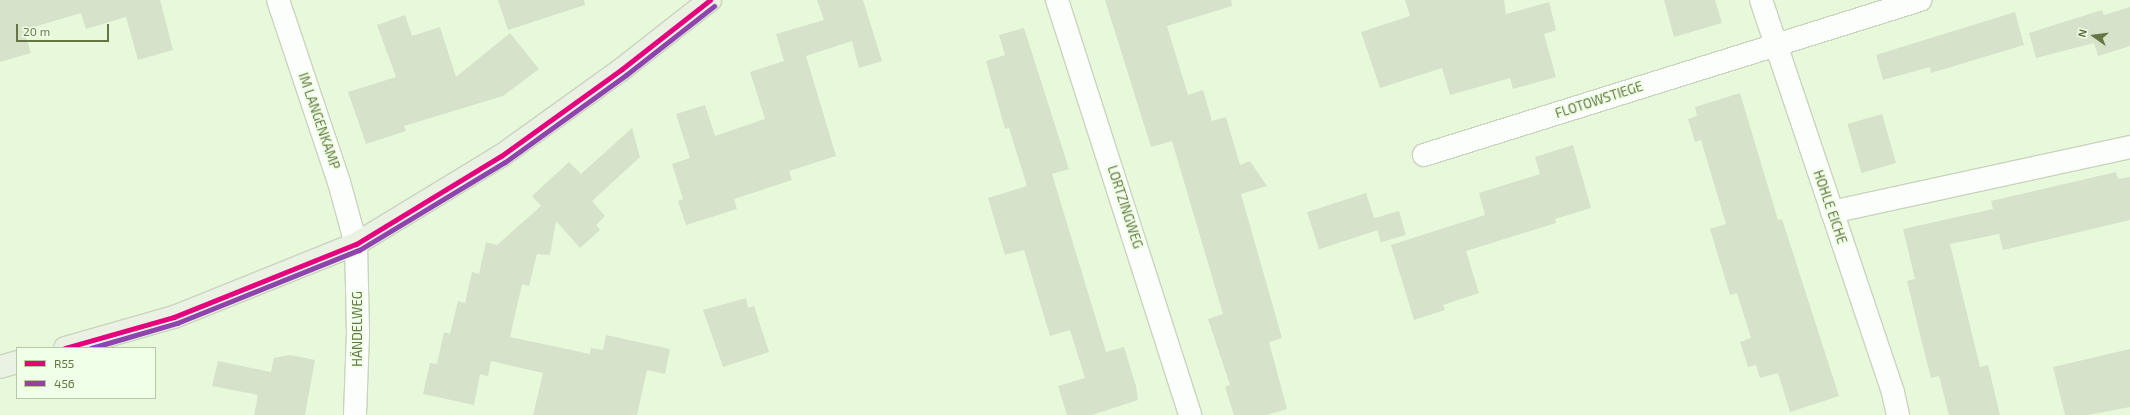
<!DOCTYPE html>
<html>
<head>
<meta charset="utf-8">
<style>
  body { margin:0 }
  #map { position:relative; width:2130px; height:415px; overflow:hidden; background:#ecf7e5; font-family:"Exo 2",sans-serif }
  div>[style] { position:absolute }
  .residential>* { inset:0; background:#e8f9db }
  .building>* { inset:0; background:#d6e2ca; transform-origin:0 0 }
  .roads { filter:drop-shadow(1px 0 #cad4be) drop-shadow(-1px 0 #cad4be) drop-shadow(0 1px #cad4be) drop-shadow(0 -1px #cad4be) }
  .minor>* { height:22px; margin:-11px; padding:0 11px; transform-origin:11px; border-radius:11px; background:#fcfefb }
  .major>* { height:22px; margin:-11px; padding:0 11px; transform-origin:11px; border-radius:11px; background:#e9f2e3 }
  .bus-1>* { height:5px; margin:-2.5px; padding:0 2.5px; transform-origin:2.5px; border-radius:2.5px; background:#e5007d }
  .bus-2>* { height:5px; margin:-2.5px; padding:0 2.5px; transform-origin:2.5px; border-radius:2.5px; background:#8e44ad }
  span { translate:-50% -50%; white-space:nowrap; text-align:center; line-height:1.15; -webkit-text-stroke:4px #f0ffe7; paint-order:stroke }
  .street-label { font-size:13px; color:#657644 }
  .legend { position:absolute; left:16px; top:347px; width:140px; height:52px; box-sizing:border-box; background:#f0ffe7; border:1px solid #b8c8a6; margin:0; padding:5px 7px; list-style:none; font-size:12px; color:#657644 }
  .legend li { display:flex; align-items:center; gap:8px; height:20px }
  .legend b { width:20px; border:1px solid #b8c8a6 }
  .north { position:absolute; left:2074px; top:16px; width:40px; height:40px; -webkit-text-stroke:3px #f0ffe7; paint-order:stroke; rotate:284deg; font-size:11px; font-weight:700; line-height:16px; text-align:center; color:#657644 }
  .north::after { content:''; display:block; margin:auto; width:14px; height:18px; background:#657644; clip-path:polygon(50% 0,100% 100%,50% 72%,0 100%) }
  .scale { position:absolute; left:16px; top:24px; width:93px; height:18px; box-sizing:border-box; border:2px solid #657644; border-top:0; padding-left:5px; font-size:12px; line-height:14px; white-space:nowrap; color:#657644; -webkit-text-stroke:3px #f0ffe7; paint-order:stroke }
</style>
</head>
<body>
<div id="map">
  <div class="residential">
    <div style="clip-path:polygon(evenodd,0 0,2130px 0,2130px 415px,0 415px,0 0,17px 348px,155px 348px,155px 398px,17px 398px,17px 348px)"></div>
  </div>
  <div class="building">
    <div style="clip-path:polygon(0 0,160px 0,173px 50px,138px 60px,126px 17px,86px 29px,81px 13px,24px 30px,31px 53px,0 62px)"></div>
    <div style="clip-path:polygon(498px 0,584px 0,585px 5px,508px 30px)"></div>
    <div style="clip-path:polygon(817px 0,863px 0,882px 61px,859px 68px,852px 41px,806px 56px,836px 156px,789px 171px,792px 180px,734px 199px,737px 209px,686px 225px,678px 201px,683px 199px,672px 164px,690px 158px,676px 114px,705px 105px,715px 136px,765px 119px,750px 72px,784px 61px,776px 34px,824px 20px)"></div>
    <div style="clip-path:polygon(1105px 0,1231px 0,1232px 6px,1167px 26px,1188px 95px,1203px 90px,1212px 121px,1226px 117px,1240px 165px,1250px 161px,1267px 186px,1241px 194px,1282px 338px,1269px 342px,1287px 409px,1267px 415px,1234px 415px,1225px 387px,1230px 385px,1208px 319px,1223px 314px,1172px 141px,1151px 147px)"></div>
    <div style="clip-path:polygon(1405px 0,1504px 0,1506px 14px,1549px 2px,1556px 30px,1544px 34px,1556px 77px,1513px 89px,1510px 78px,1450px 95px,1442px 68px,1380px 88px,1361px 32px,1410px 16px)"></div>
    <div style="clip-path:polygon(1664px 0,1715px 0,1722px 23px,1674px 37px)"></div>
    <div style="clip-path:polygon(2130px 7px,2130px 46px,2098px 56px,2094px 43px,2036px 58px,2029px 33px,2102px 10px,2104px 15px)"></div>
    <div style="clip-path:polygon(2015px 12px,2024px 45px,1931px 73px,1930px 67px,1883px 80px,1876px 55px)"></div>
    <div style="clip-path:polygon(405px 15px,412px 36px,440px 27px,456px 77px,510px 33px,539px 69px,503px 96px,404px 126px,406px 131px,366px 144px,348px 92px,396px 77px,377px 25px)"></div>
    <div style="clip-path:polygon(1024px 28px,1069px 169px,1052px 174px,1106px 352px,1124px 347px,1136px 386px,1138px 400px,1092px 415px,1067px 415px,1058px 386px,1085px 378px,1070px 330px,1050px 336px,1024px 250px,1005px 255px,988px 198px,1027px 186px,1009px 128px,1005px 129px,986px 61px,1005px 55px,999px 35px)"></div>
    <div style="clip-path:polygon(1740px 93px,1778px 220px,1782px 219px,1839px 396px,1790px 412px,1778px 373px,1760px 378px,1756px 365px,1748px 367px,1740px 342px,1751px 338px,1737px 293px,1730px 295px,1710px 229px,1726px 224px,1701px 140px,1695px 142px,1688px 119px,1697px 116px,1695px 107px)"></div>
    <div style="left:1882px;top:114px;width:51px;height:36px;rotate:74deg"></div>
    <div style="clip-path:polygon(632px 128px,640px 157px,592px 201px,605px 216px,596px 225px,600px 230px,580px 248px,556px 221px,550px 255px,537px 254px,529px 286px,522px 284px,510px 337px,590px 354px,591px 348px,603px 350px,606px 335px,670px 349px,665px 374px,647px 370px,637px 415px,533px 415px,543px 373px,491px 361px,488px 376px,480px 374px,474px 405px,423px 394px,430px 363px,437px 364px,444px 332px,450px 334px,458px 301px,465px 303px,472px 272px,479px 274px,486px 242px,497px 245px,541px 206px,532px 196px,569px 162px,581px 174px)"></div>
    <div style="clip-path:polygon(1573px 145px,1591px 208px,1555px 219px,1556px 223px,1466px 251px,1479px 293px,1443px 305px,1445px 310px,1414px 320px,1391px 245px,1485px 215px,1479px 193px,1540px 174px,1535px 157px)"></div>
    <div style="clip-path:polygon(2116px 172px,2118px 179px,2130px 177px,2130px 220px,2003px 250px,1999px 234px,1950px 244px,1980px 367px,1988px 365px,2000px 415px,1949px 415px,1939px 376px,1931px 378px,1920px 335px,1907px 281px,1915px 279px,1903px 229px,1993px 209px,1991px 201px)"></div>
    <div style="left:1366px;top:193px;width:39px;height:62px;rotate:72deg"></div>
    <div style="left:1399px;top:211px;width:25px;height:26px;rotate:74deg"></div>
    <div style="clip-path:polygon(746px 298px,748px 308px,754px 306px,769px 352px,723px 367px,703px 310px)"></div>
    <div style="clip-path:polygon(2130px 349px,2130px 407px,2088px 415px,2065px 415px,2053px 367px)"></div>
    <div style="clip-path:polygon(290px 355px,315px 360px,305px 415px,254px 415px,258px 395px,212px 386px,218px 361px,271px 372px,274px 358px)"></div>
  </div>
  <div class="roads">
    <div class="minor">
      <div style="left:278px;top:0;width:192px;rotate:71.5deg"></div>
      <div style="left:339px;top:182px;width:64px;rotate:74.7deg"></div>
      <div style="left:356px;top:244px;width:89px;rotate:88.7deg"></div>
      <div style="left:358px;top:333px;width:82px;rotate:92.1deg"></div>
      <div style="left:1057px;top:0;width:436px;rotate:72.2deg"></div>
      <div style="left:1761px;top:0;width:415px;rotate:71.4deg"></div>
      <div style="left:1893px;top:393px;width:23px;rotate:77deg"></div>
      <div style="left:1424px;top:155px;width:520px;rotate:-17.35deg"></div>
      <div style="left:1832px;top:212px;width:305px;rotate:-12.3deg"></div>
    </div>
    <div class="major">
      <div style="left:65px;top:348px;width:113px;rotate:-15.9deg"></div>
      <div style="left:174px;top:317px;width:196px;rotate:-21.9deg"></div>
      <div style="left:356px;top:244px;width:170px;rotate:-31.3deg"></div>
      <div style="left:501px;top:156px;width:149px;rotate:-35.7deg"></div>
      <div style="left:622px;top:69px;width:112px;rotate:-38.1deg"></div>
      <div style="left:0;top:367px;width:18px;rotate:-16deg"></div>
    </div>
  </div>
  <div class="bus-1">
    <div style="left:65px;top:348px;width:113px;rotate:-15.9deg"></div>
    <div style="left:174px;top:317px;width:196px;rotate:-21.9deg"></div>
    <div style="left:356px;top:244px;width:170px;rotate:-31.3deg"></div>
    <div style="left:501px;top:156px;width:149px;rotate:-35.7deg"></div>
    <div style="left:622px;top:69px;width:112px;rotate:-38.1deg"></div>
  </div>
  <div class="bus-2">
    <div style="left:91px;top:348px;width:90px;rotate:-16.2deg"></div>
    <div style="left:177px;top:323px;width:196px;rotate:-21.9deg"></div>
    <div style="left:359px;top:250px;width:170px;rotate:-31.1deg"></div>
    <div style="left:505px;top:162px;width:149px;rotate:-35.7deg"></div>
    <div style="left:626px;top:75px;width:112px;rotate:-38.1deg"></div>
  </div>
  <div class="street-label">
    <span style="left:1599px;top:100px;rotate:-18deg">FLOTOWSTIEGE</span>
    <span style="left:319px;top:121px;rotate:71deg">IM LANGENKAMP</span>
    <span style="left:1125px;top:207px;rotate:72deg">LORTZINGWEG</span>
    <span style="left:1830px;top:207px;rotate:71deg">HOHLE EICHE</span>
    <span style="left:357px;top:329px;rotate:-90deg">HÄNDELWEG</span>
  </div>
  <ul class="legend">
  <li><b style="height:5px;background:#e5007d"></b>R55</li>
  <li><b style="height:5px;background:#8e44ad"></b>456</li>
  </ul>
  <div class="north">N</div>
  <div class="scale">20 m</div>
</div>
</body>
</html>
